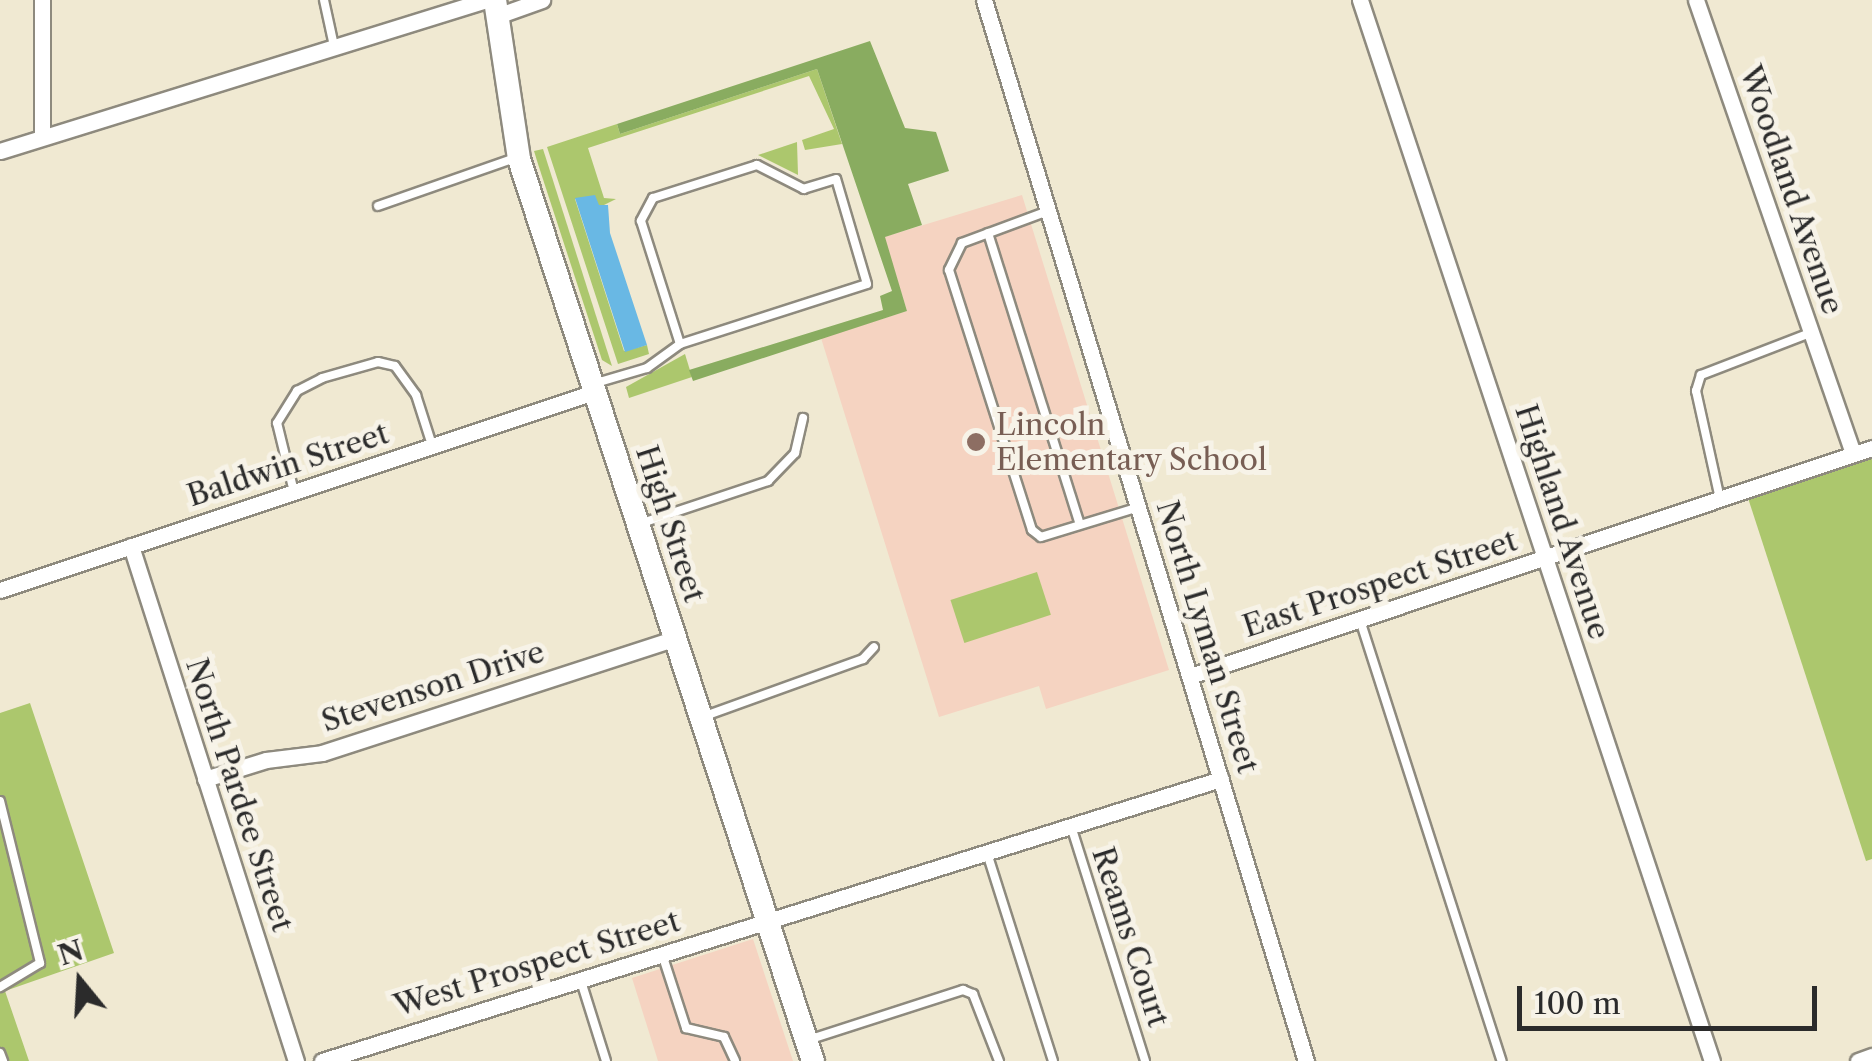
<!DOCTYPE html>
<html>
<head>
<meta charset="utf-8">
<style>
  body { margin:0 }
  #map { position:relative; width:1872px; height:1061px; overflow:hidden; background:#f0e9d2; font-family:"Libre Caslon Text",serif }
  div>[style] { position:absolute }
  .built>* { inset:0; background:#f5d3c1 }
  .green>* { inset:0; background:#acc76d; transform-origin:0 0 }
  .forest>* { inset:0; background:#89ac60 }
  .water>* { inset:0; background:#69b8e4 }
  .roads { filter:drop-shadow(2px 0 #8e8a7e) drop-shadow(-2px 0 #8e8a7e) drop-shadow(0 2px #8e8a7e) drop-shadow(0 -2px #8e8a7e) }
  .lane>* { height:8px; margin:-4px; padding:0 4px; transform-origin:4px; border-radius:4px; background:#fff }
  .street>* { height:15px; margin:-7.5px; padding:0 7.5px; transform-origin:7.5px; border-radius:7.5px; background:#fff }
  .secondary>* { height:22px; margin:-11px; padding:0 11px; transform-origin:11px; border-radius:11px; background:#fff }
  .dots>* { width:28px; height:28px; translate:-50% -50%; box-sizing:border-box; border:5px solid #f7f3e8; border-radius:50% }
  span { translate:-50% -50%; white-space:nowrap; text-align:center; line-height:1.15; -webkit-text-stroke:10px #f7f3e8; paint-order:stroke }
  .street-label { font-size:30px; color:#2b2b2b }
  .education-label { font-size:30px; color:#785e54 }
  .left { translate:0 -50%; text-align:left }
  .north { position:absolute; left:30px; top:931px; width:100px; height:100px; -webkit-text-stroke:8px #f7f3e8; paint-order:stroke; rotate:342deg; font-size:28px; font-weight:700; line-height:40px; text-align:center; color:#2b2b2b }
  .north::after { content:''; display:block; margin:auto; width:35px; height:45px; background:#2b2b2b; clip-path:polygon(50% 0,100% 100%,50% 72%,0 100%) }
  .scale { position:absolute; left:1517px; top:986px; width:300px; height:45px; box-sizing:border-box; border:5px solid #2b2b2b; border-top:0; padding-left:12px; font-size:30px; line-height:35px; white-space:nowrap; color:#2b2b2b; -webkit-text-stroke:8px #f7f3e8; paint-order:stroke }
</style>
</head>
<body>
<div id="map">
  <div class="built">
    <div style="clip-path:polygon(1022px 195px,1169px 670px,1046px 709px,1039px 686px,939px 717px,821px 338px,907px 311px,884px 237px)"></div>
    <div style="clip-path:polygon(753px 939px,793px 1061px,658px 1061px,632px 978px)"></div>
  </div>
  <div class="green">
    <div style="clip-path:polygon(817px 69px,842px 144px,805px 150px,802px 140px,834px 129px,809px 76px,588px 148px,604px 198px,616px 199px,602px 206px,575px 199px,624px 351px,647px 345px,649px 354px,618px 364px,547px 147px,617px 124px,620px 134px)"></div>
    <div style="clip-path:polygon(797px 142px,798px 175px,758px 155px)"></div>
    <div style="clip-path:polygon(543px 149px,612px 366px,602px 360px,538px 164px,534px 151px)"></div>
    <div style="clip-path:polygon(685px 354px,692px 377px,629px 398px,626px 387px)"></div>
    <div style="clip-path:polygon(1872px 457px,1872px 859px,1866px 861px,1748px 498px)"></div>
    <div style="left:1037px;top:572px;width:45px;height:91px;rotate:72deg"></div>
    <div style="clip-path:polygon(30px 703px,114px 953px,5px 991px,29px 1061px,0 1061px,0 713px)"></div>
  </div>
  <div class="forest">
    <div style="clip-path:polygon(870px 41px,905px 128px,936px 132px,949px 171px,908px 184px,922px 225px,885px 237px,907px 311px,693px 381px,689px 370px,883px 310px,880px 296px,892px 291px,817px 69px,620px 134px,617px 124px)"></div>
  </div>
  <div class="water">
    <div style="clip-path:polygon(595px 195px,599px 205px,608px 205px,610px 233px,647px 345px,625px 352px,575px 198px)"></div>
  </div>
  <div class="roads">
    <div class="lane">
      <div style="left:324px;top:0;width:47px;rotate:77.7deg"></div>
      <div style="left:378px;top:206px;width:145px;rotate:-19.3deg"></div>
      <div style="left:1048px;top:211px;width:92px;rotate:159.6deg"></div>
      <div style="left:962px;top:243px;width:30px;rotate:116deg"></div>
      <div style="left:949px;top:270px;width:273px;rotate:72.3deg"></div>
      <div style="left:1032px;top:530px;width:11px;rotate:38deg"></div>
      <div style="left:1041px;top:537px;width:102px;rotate:-17deg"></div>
      <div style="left:988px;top:233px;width:305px;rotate:72.5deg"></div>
      <div style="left:596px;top:383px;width:53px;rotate:-16.4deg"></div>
      <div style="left:647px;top:368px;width:41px;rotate:-36deg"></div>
      <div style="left:680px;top:344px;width:196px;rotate:-17.8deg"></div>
      <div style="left:867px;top:284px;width:109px;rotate:-106.4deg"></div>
      <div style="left:836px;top:179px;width:34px;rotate:163deg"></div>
      <div style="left:804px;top:189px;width:53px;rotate:-152.9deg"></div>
      <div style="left:757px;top:165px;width:109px;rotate:162.4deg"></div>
      <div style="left:653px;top:198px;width:26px;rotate:118deg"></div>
      <div style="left:641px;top:221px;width:129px;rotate:72.4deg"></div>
      <div style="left:294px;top:492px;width:71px;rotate:-103.8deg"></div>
      <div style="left:277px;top:423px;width:38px;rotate:-58deg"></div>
      <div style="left:297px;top:391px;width:28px;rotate:-27deg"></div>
      <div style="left:322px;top:378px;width:58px;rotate:-15.9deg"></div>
      <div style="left:378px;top:362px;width:17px;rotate:13deg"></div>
      <div style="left:395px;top:366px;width:36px;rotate:54deg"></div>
      <div style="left:416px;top:395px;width:52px;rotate:72.3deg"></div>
      <div style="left:1720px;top:499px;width:111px;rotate:-102.5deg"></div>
      <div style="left:1696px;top:391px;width:17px;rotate:-73deg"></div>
      <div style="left:1701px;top:375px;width:117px;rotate:-21.1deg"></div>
      <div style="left:642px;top:523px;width:133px;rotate:-18.4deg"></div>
      <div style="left:768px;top:481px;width:39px;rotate:-46deg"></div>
      <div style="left:795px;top:453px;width:36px;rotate:-77deg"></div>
      <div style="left:1360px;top:620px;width:463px;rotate:72.2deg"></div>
      <div style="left:705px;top:716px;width:168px;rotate:-19.8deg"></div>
      <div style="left:863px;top:659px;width:16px;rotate:-47deg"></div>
      <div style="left:0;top:801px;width:167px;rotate:76.1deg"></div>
      <div style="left:40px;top:963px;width:47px;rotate:149deg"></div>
      <div style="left:1071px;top:826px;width:246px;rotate:72.5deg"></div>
      <div style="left:987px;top:853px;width:218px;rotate:72.4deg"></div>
      <div style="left:662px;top:954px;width:78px;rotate:72deg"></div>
      <div style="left:686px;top:1028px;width:39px;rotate:13deg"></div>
      <div style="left:724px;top:1037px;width:26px;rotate:65deg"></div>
      <div style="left:580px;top:978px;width:87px;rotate:72.6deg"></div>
      <div style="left:811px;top:1039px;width:160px;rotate:-17.9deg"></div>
      <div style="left:963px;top:990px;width:11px;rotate:22deg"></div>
      <div style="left:973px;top:994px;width:72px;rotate:68.8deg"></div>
      <div style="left:0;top:1053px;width:9px;rotate:69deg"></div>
    </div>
    <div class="street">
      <div style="left:42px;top:0;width:136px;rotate:90deg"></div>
      <div style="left:984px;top:0;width:1109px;rotate:73.12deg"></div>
      <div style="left:1360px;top:0;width:1118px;rotate:71.65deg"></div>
      <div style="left:1696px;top:0;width:480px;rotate:70.9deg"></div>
      <div style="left:497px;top:16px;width:48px;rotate:-19.6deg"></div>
      <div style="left:0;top:151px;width:509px;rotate:-17.26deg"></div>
      <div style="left:131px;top:546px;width:541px;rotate:72.24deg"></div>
      <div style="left:0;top:590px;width:626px;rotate:-18.43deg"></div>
      <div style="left:1190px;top:676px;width:719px;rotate:-18.49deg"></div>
      <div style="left:205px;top:779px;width:64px;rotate:-17.3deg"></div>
      <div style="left:266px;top:760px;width:56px;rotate:-7.1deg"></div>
      <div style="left:322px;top:753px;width:372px;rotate:-18deg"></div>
      <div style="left:322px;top:1061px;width:942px;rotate:-17.42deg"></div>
      <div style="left:1858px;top:1061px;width:15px;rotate:-20deg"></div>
    </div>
    <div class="secondary">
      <div style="left:495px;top:0;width:161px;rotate:81.4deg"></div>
      <div style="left:519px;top:159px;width:949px;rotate:71.95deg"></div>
    </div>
  </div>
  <div class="dots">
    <div style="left:976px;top:442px;background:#8d6e63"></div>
  </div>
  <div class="street-label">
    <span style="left:1791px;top:190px;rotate:71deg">Woodland Avenue</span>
    <span style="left:288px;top:465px;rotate:-18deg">Baldwin Street</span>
    <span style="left:1562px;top:522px;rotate:72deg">Highland Avenue</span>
    <span style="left:670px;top:524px;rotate:72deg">High Street</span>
    <span style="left:1380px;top:584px;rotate:-18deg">East Prospect Street</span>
    <span style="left:1207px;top:637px;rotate:73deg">North Lyman Street</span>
    <span style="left:433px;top:687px;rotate:-18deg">Stevenson Drive</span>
    <span style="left:239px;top:795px;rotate:72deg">North Pardee Street</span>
    <span style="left:1130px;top:937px;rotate:72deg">Reams Court</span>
    <span style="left:537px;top:964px;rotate:-17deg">West Prospect Street</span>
  </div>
  <div class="education-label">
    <span class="left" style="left:996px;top:442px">Lincoln<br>Elementary School</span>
  </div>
  <div class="north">N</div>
  <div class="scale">100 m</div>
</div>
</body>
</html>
